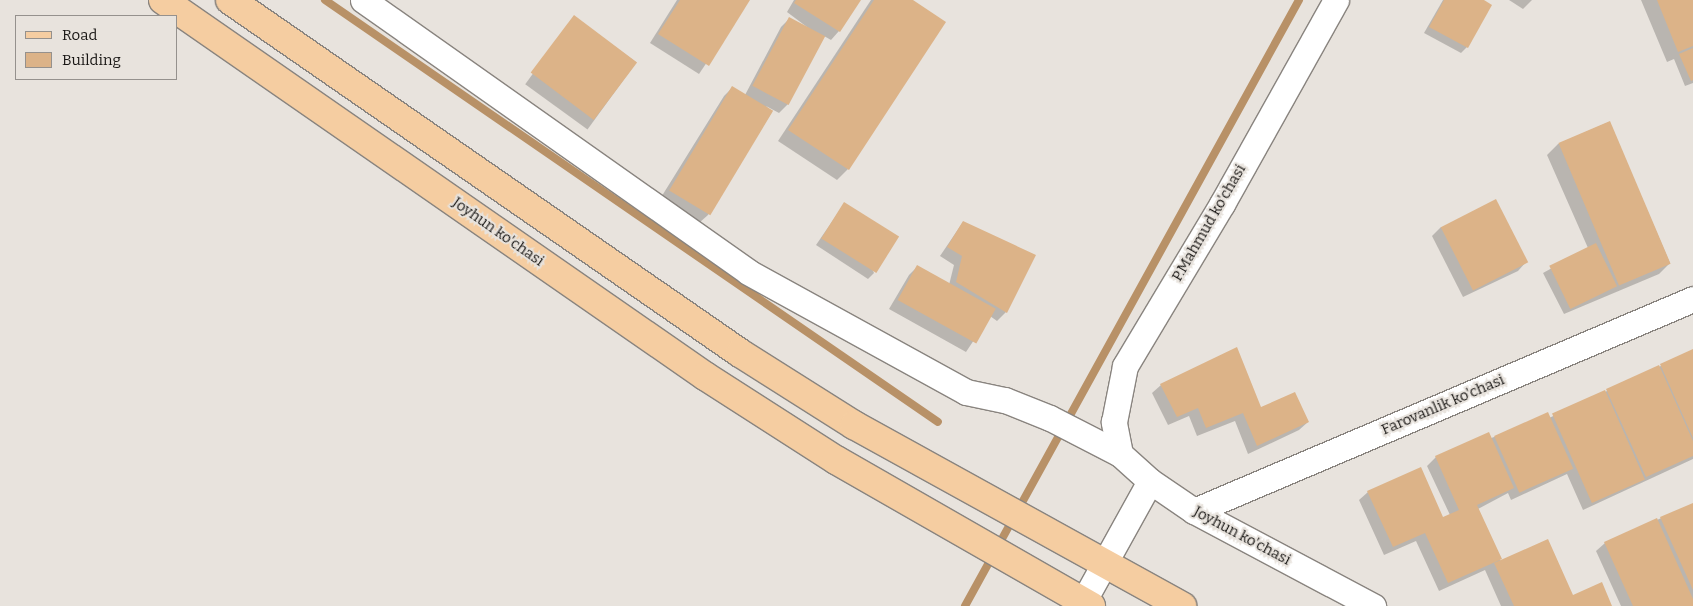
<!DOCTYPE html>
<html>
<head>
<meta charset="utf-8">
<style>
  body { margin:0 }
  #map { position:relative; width:1693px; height:606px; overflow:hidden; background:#e8e3dd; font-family:Bitter,serif }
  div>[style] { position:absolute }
  .shadow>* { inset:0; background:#0003; transform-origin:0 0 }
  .stream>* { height:8px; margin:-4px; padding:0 4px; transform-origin:4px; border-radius:4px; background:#b89167 }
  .building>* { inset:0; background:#dcb388; transform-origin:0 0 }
  .roads { filter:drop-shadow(1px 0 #89847f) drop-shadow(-1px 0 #89847f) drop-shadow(0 1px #89847f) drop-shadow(0 -1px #89847f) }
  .minor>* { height:25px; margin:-12.5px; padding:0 12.5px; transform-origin:12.5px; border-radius:12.5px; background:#fff }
  .major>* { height:28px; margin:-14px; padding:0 14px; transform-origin:14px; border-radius:14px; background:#f5cda1 }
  span { translate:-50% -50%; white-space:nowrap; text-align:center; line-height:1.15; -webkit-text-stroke:4px #e8e3dd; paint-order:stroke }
  .street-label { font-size:15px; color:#181614 }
  .legend { position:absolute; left:15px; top:15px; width:162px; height:65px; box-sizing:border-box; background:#e8e3dd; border:1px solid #95918d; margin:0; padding:6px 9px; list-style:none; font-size:15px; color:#181614 }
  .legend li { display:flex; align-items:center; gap:10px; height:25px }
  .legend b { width:25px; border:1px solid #95918d }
</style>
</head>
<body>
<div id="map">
  <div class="shadow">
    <div style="clip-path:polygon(677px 0,749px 0,699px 74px,650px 43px)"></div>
    <div style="clip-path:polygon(794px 0,860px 0,839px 31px,831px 40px,824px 36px,788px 104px,779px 113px,766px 106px,772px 112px,708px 215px,699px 223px,660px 199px,724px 96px,732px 88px,745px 95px,781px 27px,789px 19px,811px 30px,787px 12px)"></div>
    <div style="clip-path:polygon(871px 0,911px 0,848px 169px,837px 180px,778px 141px)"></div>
    <div style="clip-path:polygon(1443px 0,1481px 0,1467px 47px,1461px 53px,1424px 33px)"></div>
    <div style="clip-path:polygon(1509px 0,1532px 0,1523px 9px)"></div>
    <div style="clip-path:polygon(1641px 0,1693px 0,1693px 83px,1685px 86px,1674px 59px,1667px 62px)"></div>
    <div style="left:574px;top:17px;width:77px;height:83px;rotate:36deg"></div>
    <div style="clip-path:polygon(1609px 122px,1670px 263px,1659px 274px,1564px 314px,1543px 273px,1588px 248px,1547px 155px,1558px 144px)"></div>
    <div style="clip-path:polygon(844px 204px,874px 273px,868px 279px,816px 245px)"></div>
    <div style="clip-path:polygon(963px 222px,1006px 312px,997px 321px,990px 316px,966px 352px,889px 309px,909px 275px,917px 267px,949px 285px,954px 265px,940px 256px)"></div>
    <div style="clip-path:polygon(1441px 227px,1526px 262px,1518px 271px,1463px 297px,1432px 236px)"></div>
    <div style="clip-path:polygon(1693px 351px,1693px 459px,1583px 510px,1567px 474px,1511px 500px,1508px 493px,1478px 509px,1501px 562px,1572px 596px,1611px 606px,1501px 606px,1485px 570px,1439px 591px,1416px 541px,1384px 555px,1359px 500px,1368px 492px,1443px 518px,1450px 515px,1427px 466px,1436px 457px,1549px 418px)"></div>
    <div style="clip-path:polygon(1161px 385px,1261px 408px,1308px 422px,1299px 430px,1248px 454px,1235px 421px,1197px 436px,1189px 416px,1168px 425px,1152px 393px)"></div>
    <div style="clip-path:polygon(1693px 504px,1693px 606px,1621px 606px,1596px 551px,1605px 543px)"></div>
  </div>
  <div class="stream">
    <div style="left:325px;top:0;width:744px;rotate:34.54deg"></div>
    <div style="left:965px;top:606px;width:692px;rotate:-61.14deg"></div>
  </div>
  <div class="building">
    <div style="clip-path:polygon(680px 0,750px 0,709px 66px,658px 34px)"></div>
    <div style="clip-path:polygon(796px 0,861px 0,840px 32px,794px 3px)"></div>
    <div style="clip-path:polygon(874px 0,913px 0,946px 22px,849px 170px,788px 130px)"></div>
    <div style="clip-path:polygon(1444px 0,1484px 0,1492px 5px,1468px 48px,1429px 27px)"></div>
    <div style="clip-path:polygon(1657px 0,1693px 0,1693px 46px,1678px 52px)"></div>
    <div style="left:574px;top:15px;width:79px;height:72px;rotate:37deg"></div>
    <div style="left:789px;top:17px;width:41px;height:78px;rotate:28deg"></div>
    <div style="clip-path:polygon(1693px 48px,1693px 80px,1691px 81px,1679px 54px)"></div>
    <div style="left:732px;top:86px;width:48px;height:122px;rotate:31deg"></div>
    <div style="left:1610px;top:121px;width:155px;height:56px;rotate:67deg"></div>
    <div style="left:1496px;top:199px;width:71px;height:62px;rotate:63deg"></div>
    <div style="left:844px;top:202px;width:65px;height:43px;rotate:32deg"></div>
    <div style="clip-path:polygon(963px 221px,1036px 255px,1007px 313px,956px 282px,962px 256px,947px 247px)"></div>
    <div style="left:1596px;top:243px;width:48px;height:52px;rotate:64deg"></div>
    <div style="left:917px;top:265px;width:90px;height:40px;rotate:29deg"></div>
    <div style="clip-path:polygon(1237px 347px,1261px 407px,1295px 392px,1309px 422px,1257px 446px,1243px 413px,1206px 428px,1198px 408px,1177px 417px,1160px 384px)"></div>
    <div style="clip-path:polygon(1693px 349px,1693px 438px,1660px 364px)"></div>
    <div style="clip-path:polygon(1659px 365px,1693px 441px,1693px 456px,1646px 477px,1606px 389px)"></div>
    <div style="left:1605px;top:390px;width:98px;height:58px;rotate:66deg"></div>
    <div style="left:1548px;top:412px;width:62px;height:59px;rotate:66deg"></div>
    <div style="clip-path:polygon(1489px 432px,1514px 488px,1477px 505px,1502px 559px,1448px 583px,1425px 533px,1393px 547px,1367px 491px,1421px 467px,1443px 517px,1459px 510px,1435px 456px)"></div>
    <div style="clip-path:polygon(1693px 503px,1693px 590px,1660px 517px)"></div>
    <div style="clip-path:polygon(1657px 518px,1693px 599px,1693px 606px,1633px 606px,1604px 542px)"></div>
    <div style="clip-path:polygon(1548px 539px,1573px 595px,1602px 582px,1612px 606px,1514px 606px,1494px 563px)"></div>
  </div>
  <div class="roads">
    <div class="minor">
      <div style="left:363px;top:0;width:471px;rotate:35.2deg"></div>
      <div style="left:748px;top:272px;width:249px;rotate:28.8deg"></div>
      <div style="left:966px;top:392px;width:40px;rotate:12deg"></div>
      <div style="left:1005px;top:400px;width:48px;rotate:21.8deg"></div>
      <div style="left:1050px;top:418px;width:79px;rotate:27.2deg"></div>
      <div style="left:1120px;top:454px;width:40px;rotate:42deg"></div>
      <div style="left:1150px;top:481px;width:53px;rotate:34.3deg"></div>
      <div style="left:1194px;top:511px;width:203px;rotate:28deg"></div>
      <div style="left:1120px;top:454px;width:33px;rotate:-101deg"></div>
      <div style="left:1114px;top:422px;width:57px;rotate:-78.9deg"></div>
      <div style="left:1125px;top:366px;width:189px;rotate:-59.1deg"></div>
      <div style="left:1222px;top:204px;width:234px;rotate:-60.8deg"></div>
      <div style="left:1194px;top:511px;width:542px;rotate:-23.02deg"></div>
      <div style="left:1083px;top:602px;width:138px;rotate:-61deg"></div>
    </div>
    <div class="major">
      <div style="left:163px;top:0;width:660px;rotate:34.75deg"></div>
      <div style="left:705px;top:376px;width:156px;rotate:32.7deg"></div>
      <div style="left:836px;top:460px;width:294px;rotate:29.8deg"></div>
      <div style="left:230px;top:0;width:620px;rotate:34.69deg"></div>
      <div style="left:740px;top:353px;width:135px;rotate:32.3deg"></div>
      <div style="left:854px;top:425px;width:375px;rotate:28.9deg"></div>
    </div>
  </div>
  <div class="street-label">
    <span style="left:1209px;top:223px;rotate:-60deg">P.Mahmud ko'chasi</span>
    <span style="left:498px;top:232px;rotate:35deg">Joyhun ko'chasi</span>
    <span style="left:1443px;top:405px;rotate:-23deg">Farovanlik ko'chasi</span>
    <span style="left:1242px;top:536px;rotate:28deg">Joyhun ko'chasi</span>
  </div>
  <ul class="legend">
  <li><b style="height:6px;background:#f5cda1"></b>Road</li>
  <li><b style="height:14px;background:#dcb388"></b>Building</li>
  </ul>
</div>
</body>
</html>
